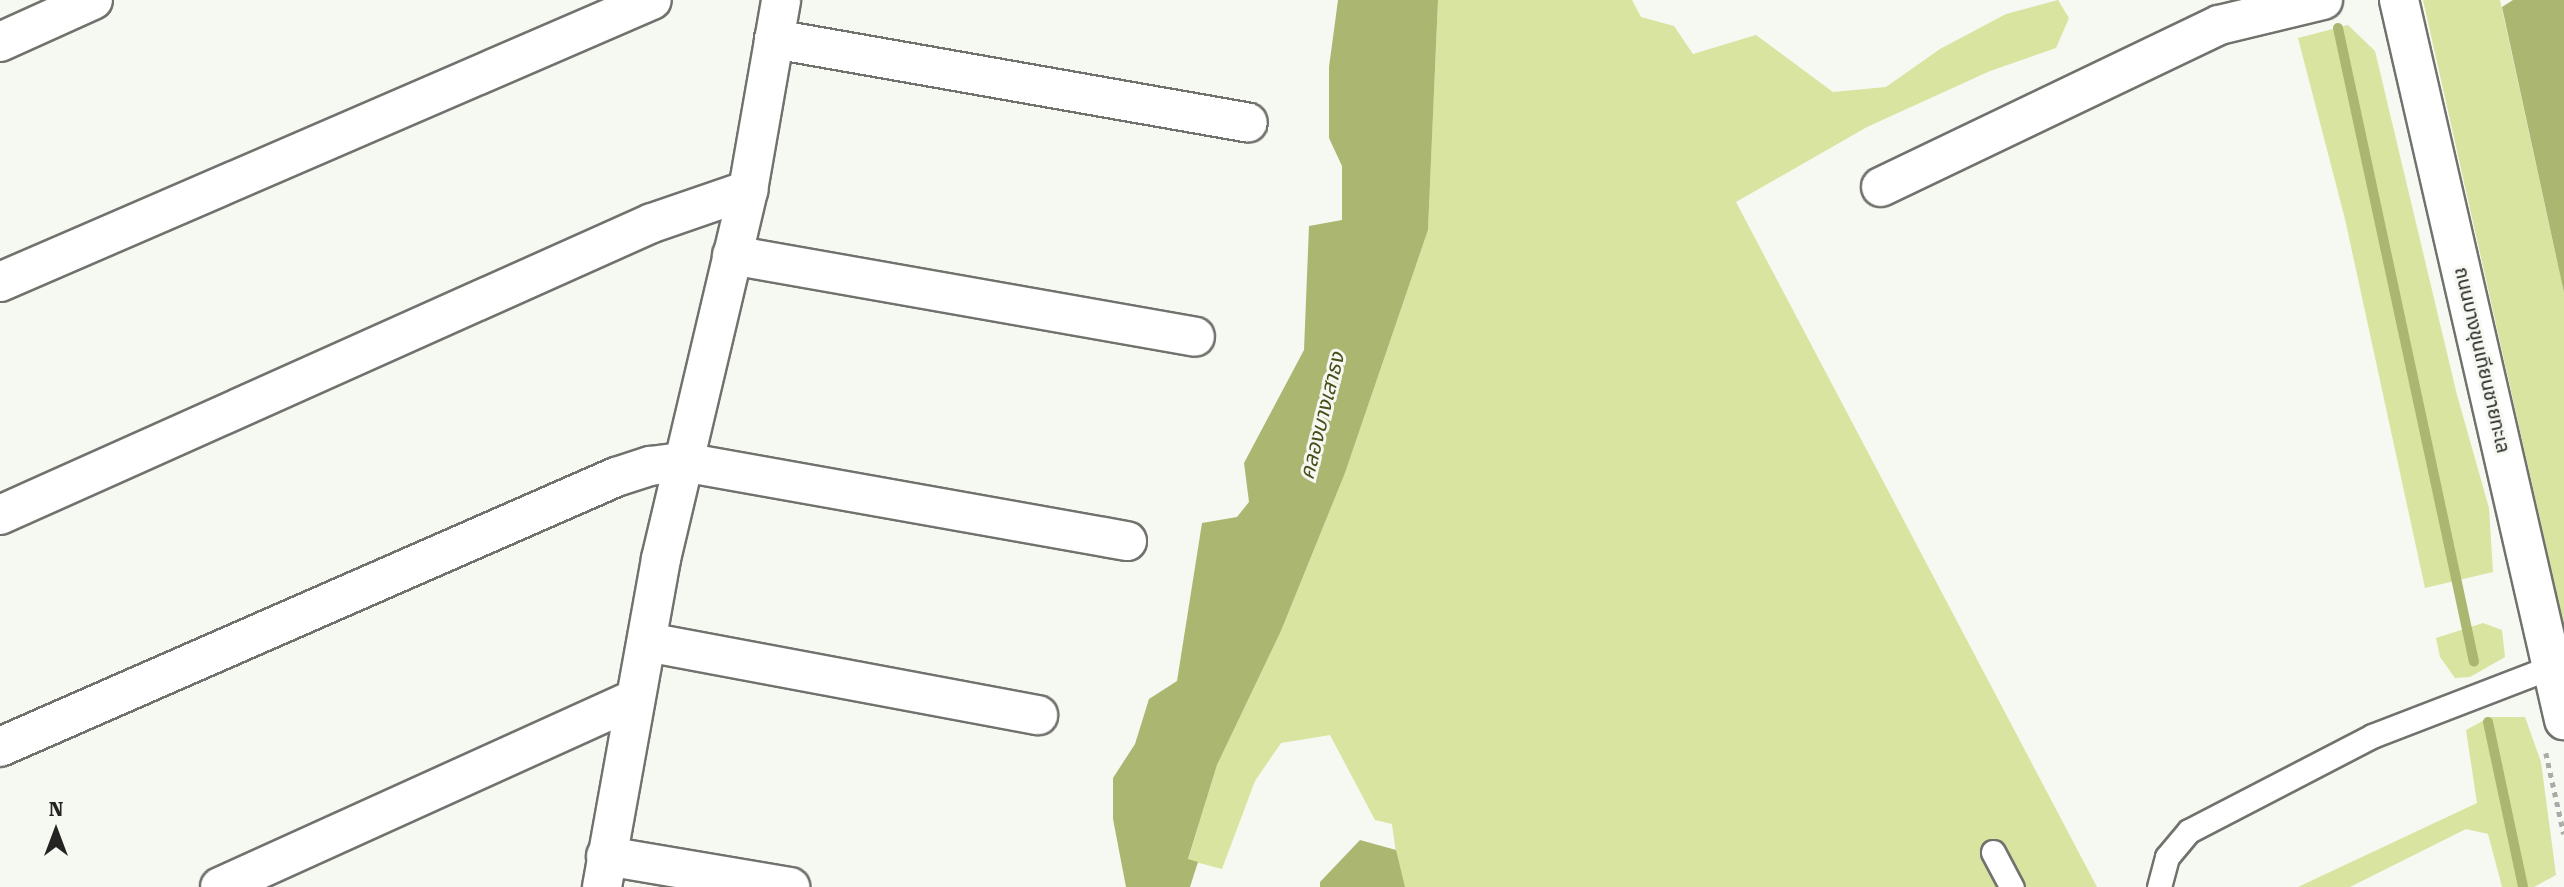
<!DOCTYPE html>
<html>
<head>
<meta charset="utf-8">
<style>
  body { margin:0 }
  #map { position:relative; width:2564px; height:887px; overflow:hidden; background:#f6f8f2; font-family:"Roboto Serif","Noto Sans Thai",serif }
  div>[style] { position:absolute }
  .green>* { inset:0; background:#d8e49f }
  .water>* { inset:0; background:#abb770 }
  .stream>* { height:10px; margin:-5px; padding:0 5px; transform-origin:5px; border-radius:5px; background:#abb770 }
  .path>* { height:4.5px; margin-top:-2.25px; transform-origin:0; background:repeating-linear-gradient(90deg,#a9aba6 0 5px,transparent 0 10px) }
  .roads { filter:drop-shadow(2px 0 #71726e) drop-shadow(-2px 0 #71726e) drop-shadow(0 2px #71726e) drop-shadow(0 -2px #71726e) }
  .lane>* { height:23px; margin:-11.5px; padding:0 11.5px; transform-origin:11.5px; border-radius:11.5px; background:#fff }
  .street>* { height:38px; margin:-19px; padding:0 19px; transform-origin:19px; border-radius:19px; background:#fff }
  .secondary>* { height:38px; margin:-19px; padding:0 19px; transform-origin:19px; border-radius:19px; background:#fff }
  span { translate:-50% -50%; white-space:nowrap; text-align:center; line-height:1.15; -webkit-text-stroke:6px #f6f8f2; paint-order:stroke }
  .street-label { font-size:19px; color:#242523 }
  .water-label { font-size:21px; color:#474e1a; font-style:italic }
  .north { position:absolute; left:21px; top:796px; width:70px; height:70px; -webkit-text-stroke:5px #f6f8f2; paint-order:stroke; rotate:0deg; font-size:19px; font-weight:700; line-height:28px; text-align:center; color:#242523 }
  .north::after { content:''; display:block; margin:auto; width:24px; height:32px; background:#242523; clip-path:polygon(50% 0,100% 100%,50% 72%,0 100%) }
</style>
</head>
<body>
<div id="map">
  <div class="green">
    <div style="clip-path:polygon(1438px 0,1632px 0,1641px 17px,1674px 26px,1693px 54px,1756px 35px,1833px 92px,1886px 87px,1940px 49px,2006px 14px,2058px 0,2069px 18px,2056px 48px,1990px 71px,1867px 127px,1736px 202px,2097px 887px,1405px 887px,1399px 875px,1392px 824px,1375px 820px,1330px 735px,1281px 743px,1255px 781px,1222px 869px,1188px 860px,1217px 765px,1281px 631px,1345px 473px,1428px 230px)"></div>
    <div style="clip-path:polygon(2423px 0,2500px 0,2564px 293px,2564px 626px)"></div>
    <div style="clip-path:polygon(2348px 25px,2375px 51px,2457px 395px,2489px 508px,2493px 572px,2425px 588px,2345px 219px,2298px 38px)"></div>
    <div style="clip-path:polygon(2483px 623px,2502px 630px,2505px 657px,2470px 677px,2455px 678px,2440px 657px,2436px 638px)"></div>
    <div style="clip-path:polygon(2490px 717px,2525px 717px,2541px 762px,2556px 875px,2534px 887px,2502px 887px,2488px 834px,2466px 829px,2350px 887px,2298px 887px,2477px 803px,2466px 730px)"></div>
  </div>
  <div class="water">
    <div style="clip-path:polygon(1338px 0,1438px 0,1428px 230px,1345px 473px,1281px 631px,1217px 765px,1188px 859px,1198px 862px,1190px 887px,1126px 887px,1113px 819px,1113px 778px,1135px 744px,1149px 699px,1177px 681px,1202px 523px,1237px 517px,1249px 502px,1244px 463px,1304px 350px,1309px 226px,1342px 220px,1342px 166px,1329px 138px,1329px 67px)"></div>
    <div style="clip-path:polygon(2513px 0,2564px 0,2564px 293px,2502px 7px)"></div>
    <div style="clip-path:polygon(1360px 840px,1396px 850px,1405px 887px,1320px 887px,1320px 882px)"></div>
  </div>
  <div class="stream">
    <div style="left:2338px;top:28px;width:648px;rotate:77.89deg"></div>
    <div style="left:2488px;top:722px;width:169px;rotate:78deg"></div>
  </div>
  <div class="path">
    <div style="left:2546px;top:753px;width:83px;rotate:77.5deg"></div>
  </div>
  <div class="roads">
    <div class="lane">
      <div style="left:1993px;top:852px;width:40px;rotate:62deg"></div>
      <div style="left:2159px;top:887px;width:31px;rotate:-75deg"></div>
      <div style="left:2167px;top:857px;width:34px;rotate:-50deg"></div>
      <div style="left:2189px;top:831px;width:206px;rotate:-27.4deg"></div>
      <div style="left:2372px;top:736px;width:194px;rotate:-21.1deg"></div>
    </div>
    <div class="street">
      <div style="left:774px;top:39px;width:481px;rotate:10deg"></div>
      <div style="left:0;top:42px;width:102px;rotate:-24.3deg"></div>
      <div style="left:1881px;top:187px;width:375px;rotate:-25.6deg"></div>
      <div style="left:2219px;top:25px;width:107px;rotate:-13.5deg"></div>
      <div style="left:732px;top:255px;width:470px;rotate:10deg"></div>
      <div style="left:0;top:282px;width:710px;rotate:-23.39deg"></div>
      <div style="left:0;top:515px;width:714px;rotate:-24.13deg"></div>
      <div style="left:652px;top:223px;width:102px;rotate:-19deg"></div>
      <div style="left:647px;top:642px;width:398px;rotate:10.6deg"></div>
      <div style="left:0;top:747px;width:673px;rotate:-23.67deg"></div>
      <div style="left:616px;top:477px;width:36px;rotate:-18deg"></div>
      <div style="left:650px;top:466px;width:33px;rotate:-7deg"></div>
      <div style="left:683px;top:462px;width:451px;rotate:10.1deg"></div>
      <div style="left:606px;top:856px;width:187px;rotate:9.6deg"></div>
      <div style="left:220px;top:887px;width:455px;rotate:-24.4deg"></div>
      <div style="left:602px;top:887px;width:333px;rotate:-79.8deg"></div>
      <div style="left:661px;top:559px;width:379px;rotate:-76.7deg"></div>
      <div style="left:748px;top:190px;width:193px;rotate:-80.1deg"></div>
    </div>
    <div class="secondary">
      <div style="left:2399px;top:0;width:739px;rotate:77.09deg"></div>
    </div>
  </div>
  <div class="street-label">
    <span style="left:2482px;top:360px;rotate:77deg">ถนนบางขุนเทียนชายทะเล</span>
  </div>
  <div class="water-label">
    <span style="left:1322px;top:416px;rotate:-76deg">คลองบางเสาธง</span>
  </div>
  <div class="north">N</div>
</div>
</body>
</html>
